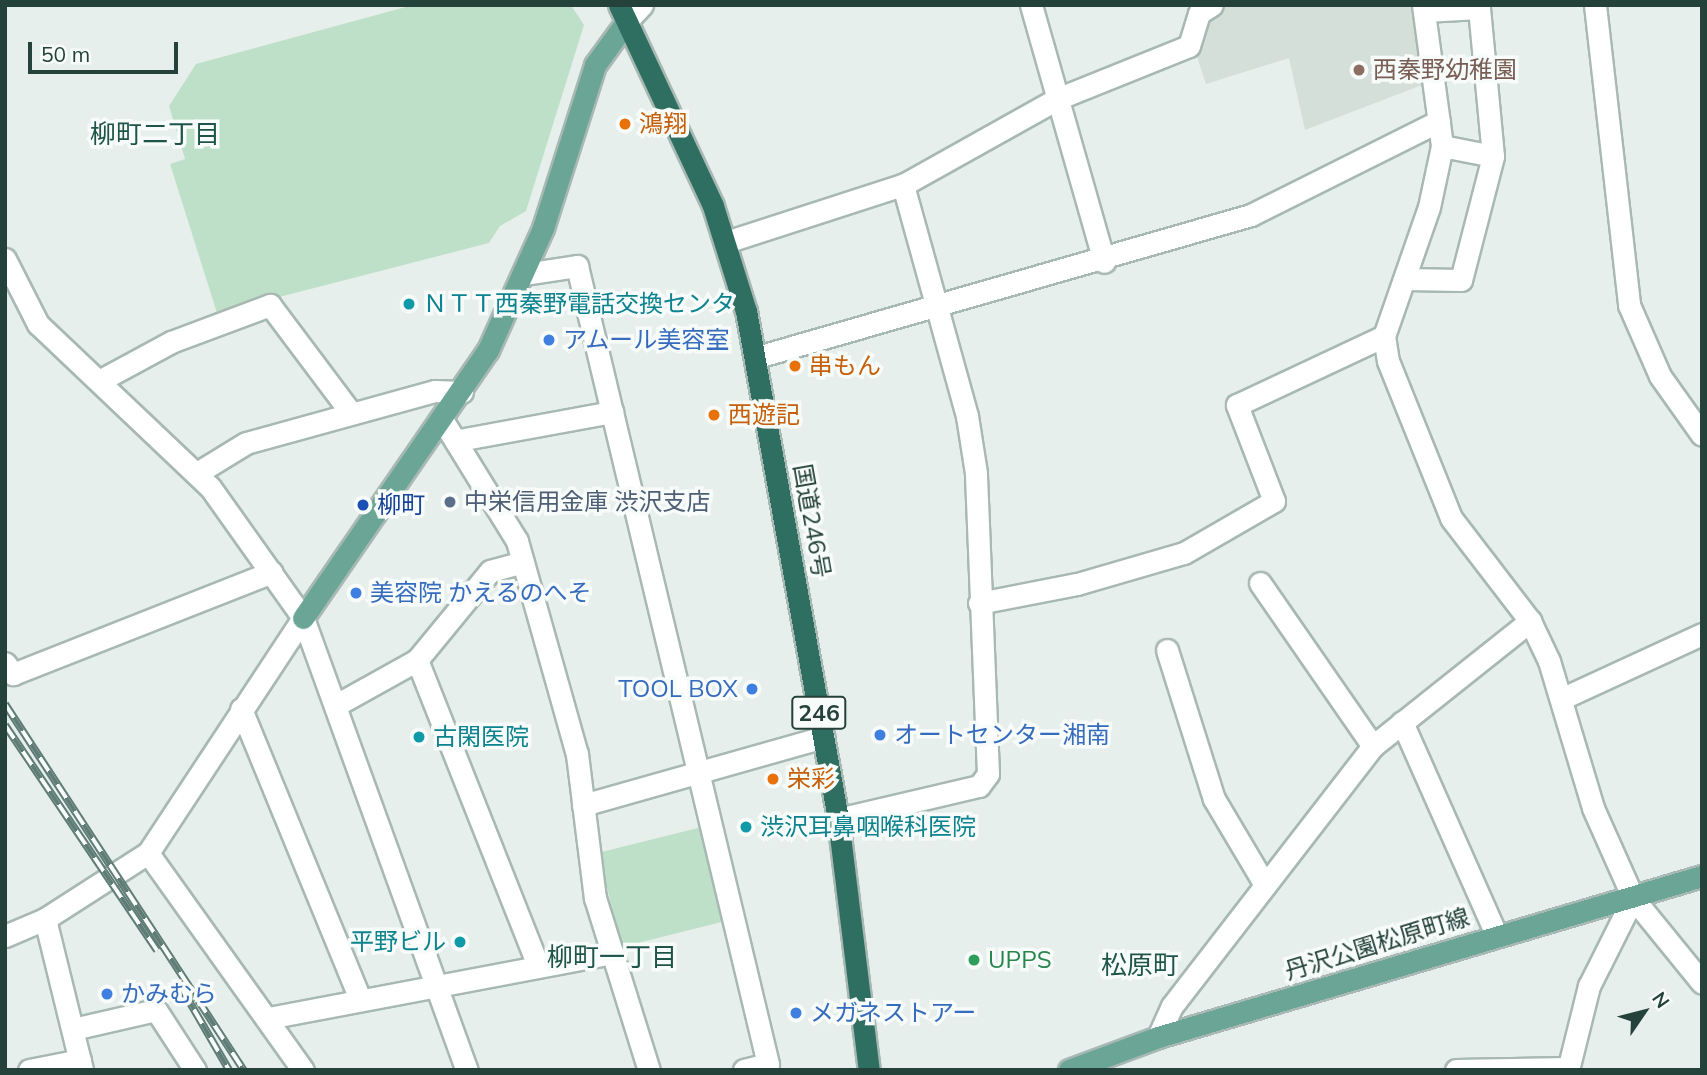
<!DOCTYPE html>
<html>
<head>
<meta charset="utf-8">
<style>
  body { margin:0 }
  #map { position:relative; width:1707px; height:1075px; overflow:hidden; background:#e6efeb; font-family:Mulish,"Noto Sans JP",sans-serif }
  div>[style] { position:absolute }
  .built>* { inset:0; background:#d4dfda }
  .green>* { inset:0; background:#bfe0c8; transform-origin:0 0 }
  .roads { filter:drop-shadow(2px 0 #a8b8b2) drop-shadow(-2px 0 #a8b8b2) drop-shadow(0 2px #a8b8b2) drop-shadow(0 -2px #a8b8b2) }
  .minor>* { height:21px; margin:-10.5px; padding:0 10.5px; transform-origin:10.5px; border-radius:10.5px; background:#fff }
  .major>* { height:21px; margin:-10.5px; padding:0 10.5px; transform-origin:10.5px; border-radius:10.5px; background:#6aa596 }
  .highway>* { height:21px; margin:-10.5px; padding:0 10.5px; transform-origin:10.5px; border-radius:10.5px; background:#2f6f62 }
  .rail>* { height:8px; margin-top:-4px; transform-origin:0; background:repeating-linear-gradient(90deg,#f7fbf9 0 16px,#5f7d75 0 32px); box-sizing:border-box; border-block:2px solid #5f7d75 }
  .dots>* { width:19px; height:19px; translate:-50% -50%; box-sizing:border-box; border:4px solid #f7fbf9; border-radius:50% }
  span { translate:-50% -50%; white-space:nowrap; text-align:center; line-height:1.15; -webkit-text-stroke:7px #f7fbf9; paint-order:stroke }
  .shield-label span { padding:2px 5px; background:#f7fbf9; border:2px solid; border-radius:5px; -webkit-text-stroke-width:0 }
  .shield-label { font-size:23px; color:#24423a; font-weight:700 }
  .education-label { font-size:24px; color:#785e54 }
  .left { translate:0 -50%; text-align:left }
  .food-label { font-size:24px; color:#c56008 }
  .culture-label { font-size:24px; color:#0d838f }
  .right { translate:-100% -50%; text-align:right }
  .shop-label { font-size:24px; color:#366cbe }
  .service-label { font-size:24px; color:#4e5e75 }
  .transit-label { font-size:24px; color:#164399 }
  .street-label { font-size:24px; color:#24423a }
  .leisure-label { font-size:24px; color:#27864d }
  .neighbourhood-label { font-size:26px; color:#1f5548 }
  .frame { position:absolute; inset:0; border:7px solid #24423a; pointer-events:none }
  .north { position:absolute; left:1609px; top:977px; width:70px; height:70px; -webkit-text-stroke:5px #f7fbf9; paint-order:stroke; rotate:55deg; font-size:19px; font-weight:700; line-height:28px; text-align:center; color:#24423a }
  .north::after { content:''; display:block; margin:auto; width:24px; height:32px; background:#24423a; clip-path:polygon(50% 0,100% 100%,50% 72%,0 100%) }
  .scale { position:absolute; left:28px; top:42px; width:150px; height:32px; box-sizing:border-box; border:4px solid #24423a; border-top:0; padding-left:9px; font-size:21px; line-height:24px; white-space:nowrap; color:#24423a; -webkit-text-stroke:5px #f7fbf9; paint-order:stroke }
</style>
</head>
<body>
<div id="map">
  <div class="built">
    <div style="clip-path:polygon(1228px 5px,1413px 5px,1427px 83px,1305px 130px,1289px 58px,1206px 84px,1194px 48px,1213px 9px)"></div>
  </div>
  <div class="green">
    <div style="clip-path:polygon(413px 5px,571px 5px,584px 25px,526px 211px,500px 226px,489px 243px,217px 313px,170px 164px,185px 159px,169px 106px,196px 64px)"></div>
    <div style="left:706px;top:826px;width:97px;height:111px;rotate:76deg"></div>
  </div>
  <div class="roads">
    <div class="minor">
      <div style="left:1031px;top:5px;width:267px;rotate:74.1deg"></div>
      <div style="left:1423px;top:5px;width:142px;rotate:82.3deg"></div>
      <div style="left:1442px;top:146px;width:62px;rotate:102deg"></div>
      <div style="left:1429px;top:207px;width:137px;rotate:109.2deg"></div>
      <div style="left:1384px;top:336px;width:25px;rotate:81deg"></div>
      <div style="left:1388px;top:361px;width:169px;rotate:68.1deg"></div>
      <div style="left:1451px;top:518px;width:130px;rotate:52.5deg"></div>
      <div style="left:1530px;top:621px;width:44px;rotate:64.6deg"></div>
      <div style="left:1549px;top:661px;width:153px;rotate:73.3deg"></div>
      <div style="left:1593px;top:808px;width:98px;rotate:66deg"></div>
      <div style="left:1633px;top:898px;width:109px;rotate:50.9deg"></div>
      <div style="left:1595px;top:5px;width:302px;rotate:83.5deg"></div>
      <div style="left:1629px;top:305px;width:77px;rotate:66.4deg"></div>
      <div style="left:1660px;top:376px;width:72px;rotate:54.6deg"></div>
      <div style="left:627px;top:21px;width:22px;rotate:-47deg"></div>
      <div style="left:1442px;top:146px;width:52px;rotate:11.1deg"></div>
      <div style="left:726px;top:242px;width:186px;rotate:-17.9deg"></div>
      <div style="left:903px;top:185px;width:176px;rotate:-29.2deg"></div>
      <div style="left:1057px;top:99px;width:142px;rotate:-21.9deg"></div>
      <div style="left:1189px;top:46px;width:34px;rotate:-73deg"></div>
      <div style="left:1199px;top:13px;width:15px;rotate:-32deg"></div>
      <div style="left:5px;top:259px;width:73px;rotate:63.1deg"></div>
      <div style="left:38px;top:324px;width:237px;rotate:43.5deg"></div>
      <div style="left:210px;top:487px;width:161px;rotate:54.6deg"></div>
      <div style="left:303px;top:618px;width:481px;rotate:70.1deg"></div>
      <div style="left:524px;top:274px;width:54px;rotate:-8.6deg"></div>
      <div style="left:577px;top:266px;width:821px;rotate:76.54deg"></div>
      <div style="left:768px;top:1064px;width:25px;rotate:166deg"></div>
      <div style="left:1405px;top:279px;width:56px;rotate:1deg"></div>
      <div style="left:1461px;top:280px;width:128px;rotate:-75.5deg"></div>
      <div style="left:1493px;top:156px;width:149px;rotate:-95.4deg"></div>
      <div style="left:1479px;top:8px;width:55px;rotate:176.9deg"></div>
      <div style="left:757px;top:357px;width:514px;rotate:-16.04deg"></div>
      <div style="left:1251px;top:215px;width:210px;rotate:-26.6deg"></div>
      <div style="left:99px;top:381px;width:82px;rotate:-28.4deg"></div>
      <div style="left:171px;top:342px;width:106px;rotate:-20.5deg"></div>
      <div style="left:270px;top:305px;width:135px;rotate:53.1deg"></div>
      <div style="left:443px;top:421px;width:141px;rotate:58.3deg"></div>
      <div style="left:517px;top:541px;width:221px;rotate:74.3deg"></div>
      <div style="left:577px;top:754px;width:145px;rotate:82.9deg"></div>
      <div style="left:595px;top:898px;width:180px;rotate:72.6deg"></div>
      <div style="left:459px;top:440px;width:156px;rotate:-10.4deg"></div>
      <div style="left:197px;top:473px;width:57px;rotate:-31.5deg"></div>
      <div style="left:246px;top:443px;width:196px;rotate:-15.4deg"></div>
      <div style="left:435px;top:391px;width:27px;rotate:2deg"></div>
      <div style="left:1260px;top:583px;width:198px;rotate:55.3deg"></div>
      <div style="left:979px;top:603px;width:100px;rotate:-11deg"></div>
      <div style="left:1077px;top:584px;width:111px;rotate:-16.2deg"></div>
      <div style="left:1184px;top:553px;width:104px;rotate:-30deg"></div>
      <div style="left:1274px;top:501px;width:103px;rotate:-111.1deg"></div>
      <div style="left:1237px;top:405px;width:162px;rotate:-25.1deg"></div>
      <div style="left:1167px;top:650px;width:156px;rotate:72.5deg"></div>
      <div style="left:1214px;top:799px;width:100px;rotate:59.3deg"></div>
      <div style="left:417px;top:660px;width:329px;rotate:68.4deg"></div>
      <div style="left:5px;top:663px;width:14px;rotate:54deg"></div>
      <div style="left:13px;top:674px;width:278px;rotate:-21.5deg"></div>
      <div style="left:1563px;top:698px;width:153px;rotate:-24.7deg"></div>
      <div style="left:338px;top:704px;width:90px;rotate:-29.1deg"></div>
      <div style="left:417px;top:660px;width:115px;rotate:-50.6deg"></div>
      <div style="left:490px;top:571px;width:34px;rotate:-15deg"></div>
      <div style="left:241px;top:709px;width:313px;rotate:67.7deg"></div>
      <div style="left:1402px;top:722px;width:234px;rotate:66.1deg"></div>
      <div style="left:583px;top:805px;width:250px;rotate:-15.8deg"></div>
      <div style="left:838px;top:819px;width:145px;rotate:-13.2deg"></div>
      <div style="left:979px;top:786px;width:15px;rotate:-53deg"></div>
      <div style="left:988px;top:774px;width:301px;rotate:-92.3deg"></div>
      <div style="left:976px;top:473px;width:58px;rotate:-99deg"></div>
      <div style="left:967px;top:416px;width:240px;rotate:-105.5deg"></div>
      <div style="left:148px;top:853px;width:267px;rotate:54.5deg"></div>
      <div style="left:45px;top:919px;width:155px;rotate:76.2deg"></div>
      <div style="left:5px;top:936px;width:43px;rotate:-23deg"></div>
      <div style="left:45px;top:919px;width:122px;rotate:-32.7deg"></div>
      <div style="left:148px;top:853px;width:282px;rotate:-56.6deg"></div>
      <div style="left:268px;top:1018px;width:351px;rotate:-10.7deg"></div>
      <div style="left:73px;top:1029px;width:85px;rotate:-12.9deg"></div>
      <div style="left:156px;top:1010px;width:72px;rotate:57deg"></div>
      <div style="left:1158px;top:1037px;width:34px;rotate:-66deg"></div>
      <div style="left:1172px;top:1006px;width:329px;rotate:-52.3deg"></div>
      <div style="left:1373px;top:746px;width:201px;rotate:-38.5deg"></div>
      <div style="left:29px;top:1070px;width:52px;rotate:-11.1deg"></div>
      <div style="left:1456px;top:1070px;width:112px;rotate:-1deg"></div>
      <div style="left:1568px;top:1070px;width:87px;rotate:-76deg"></div>
      <div style="left:1589px;top:986px;width:98px;rotate:-63.4deg"></div>
    </div>
    <div class="major">
      <div style="left:303px;top:618px;width:326px;rotate:-55.4deg"></div>
      <div style="left:488px;top:350px;width:134px;rotate:-65.7deg"></div>
      <div style="left:543px;top:228px;width:171px;rotate:-72.3deg"></div>
      <div style="left:595px;top:65px;width:54px;rotate:-54deg"></div>
      <div style="left:1069px;top:1070px;width:95px;rotate:-20.3deg"></div>
      <div style="left:1158px;top:1037px;width:567px;rotate:-16.49deg"></div>
    </div>
    <div class="highway">
      <div style="left:619px;top:5px;width:222px;rotate:64.9deg"></div>
      <div style="left:713px;top:206px;width:110px;rotate:72.6deg"></div>
      <div style="left:746px;top:311px;width:516px;rotate:79.73deg"></div>
      <div style="left:838px;top:819px;width:253px;rotate:83deg"></div>
    </div>
  </div>
  <div class="rail">
    <div style="left:5px;top:704px;width:437px;rotate:56.9deg"></div>
    <div style="left:5px;top:725px;width:272px;rotate:56deg"></div>
    <div style="left:178px;top:982px;width:102px;rotate:59.9deg"></div>
  </div>
  <div class="dots">
    <div style="left:1359px;top:70px;background:#8d6e63"></div>
    <div style="left:625px;top:124px;background:#e8710a"></div>
    <div style="left:409px;top:304px;background:#0f9aa8"></div>
    <div style="left:549px;top:340px;background:#3f7fe0"></div>
    <div style="left:795px;top:366px;background:#e8710a"></div>
    <div style="left:714px;top:415px;background:#e8710a"></div>
    <div style="left:450px;top:502px;background:#5c6f8a"></div>
    <div style="left:363px;top:505px;background:#1a4fb4"></div>
    <div style="left:356px;top:593px;background:#3f7fe0"></div>
    <div style="left:752px;top:689px;background:#3f7fe0"></div>
    <div style="left:880px;top:735px;background:#3f7fe0"></div>
    <div style="left:419px;top:737px;background:#0f9aa8"></div>
    <div style="left:773px;top:779px;background:#e8710a"></div>
    <div style="left:746px;top:827px;background:#0f9aa8"></div>
    <div style="left:460px;top:942px;background:#0f9aa8"></div>
    <div style="left:974px;top:960px;background:#2e9e5b"></div>
    <div style="left:107px;top:994px;background:#3f7fe0"></div>
    <div style="left:796px;top:1013px;background:#3f7fe0"></div>
  </div>
  <div class="shield-label">
    <span style="left:819px;top:713px">246</span>
  </div>
  <div class="education-label">
    <span class="left" style="left:1373px;top:70px">西秦野幼稚園</span>
  </div>
  <div class="food-label">
    <span class="left" style="left:639px;top:124px">鴻翔</span>
    <span class="left" style="left:809px;top:366px">串もん</span>
    <span class="left" style="left:728px;top:415px">西遊記</span>
    <span class="left" style="left:787px;top:779px">栄彩</span>
  </div>
  <div class="culture-label">
    <span class="left" style="left:423px;top:304px">ＮＴＴ西秦野電話交換センタ</span>
    <span class="left" style="left:433px;top:737px">古閑医院</span>
    <span class="left" style="left:760px;top:827px">渋沢耳鼻咽喉科医院</span>
    <span class="right" style="left:446px;top:942px">平野ビル</span>
  </div>
  <div class="shop-label">
    <span class="left" style="left:563px;top:340px">アムール美容室</span>
    <span class="left" style="left:370px;top:593px">美容院 かえるのへそ</span>
    <span class="right" style="left:738px;top:689px">TOOL BOX</span>
    <span class="left" style="left:894px;top:735px">オートセンター湘南</span>
    <span class="left" style="left:121px;top:994px">かみむら</span>
    <span class="left" style="left:810px;top:1013px">メガネストアー</span>
  </div>
  <div class="service-label">
    <span class="left" style="left:464px;top:502px">中栄信用金庫 渋沢支店</span>
  </div>
  <div class="transit-label">
    <span class="left" style="left:377px;top:505px">柳町</span>
  </div>
  <div class="street-label">
    <span style="left:812px;top:521px;rotate:80deg">国道246号</span>
    <span style="left:1377px;top:944px;rotate:-17deg">丹沢公園松原町線</span>
  </div>
  <div class="leisure-label">
    <span class="left" style="left:988px;top:960px">UPPS</span>
  </div>
  <div class="neighbourhood-label">
    <span style="left:155px;top:134px">柳町二丁目</span>
    <span style="left:612px;top:957px">柳町一丁目</span>
    <span style="left:1140px;top:965px">松原町</span>
  </div>
  <div class="frame"></div>
  <div class="north">N</div>
  <div class="scale">50 m</div>
</div>
</body>
</html>
